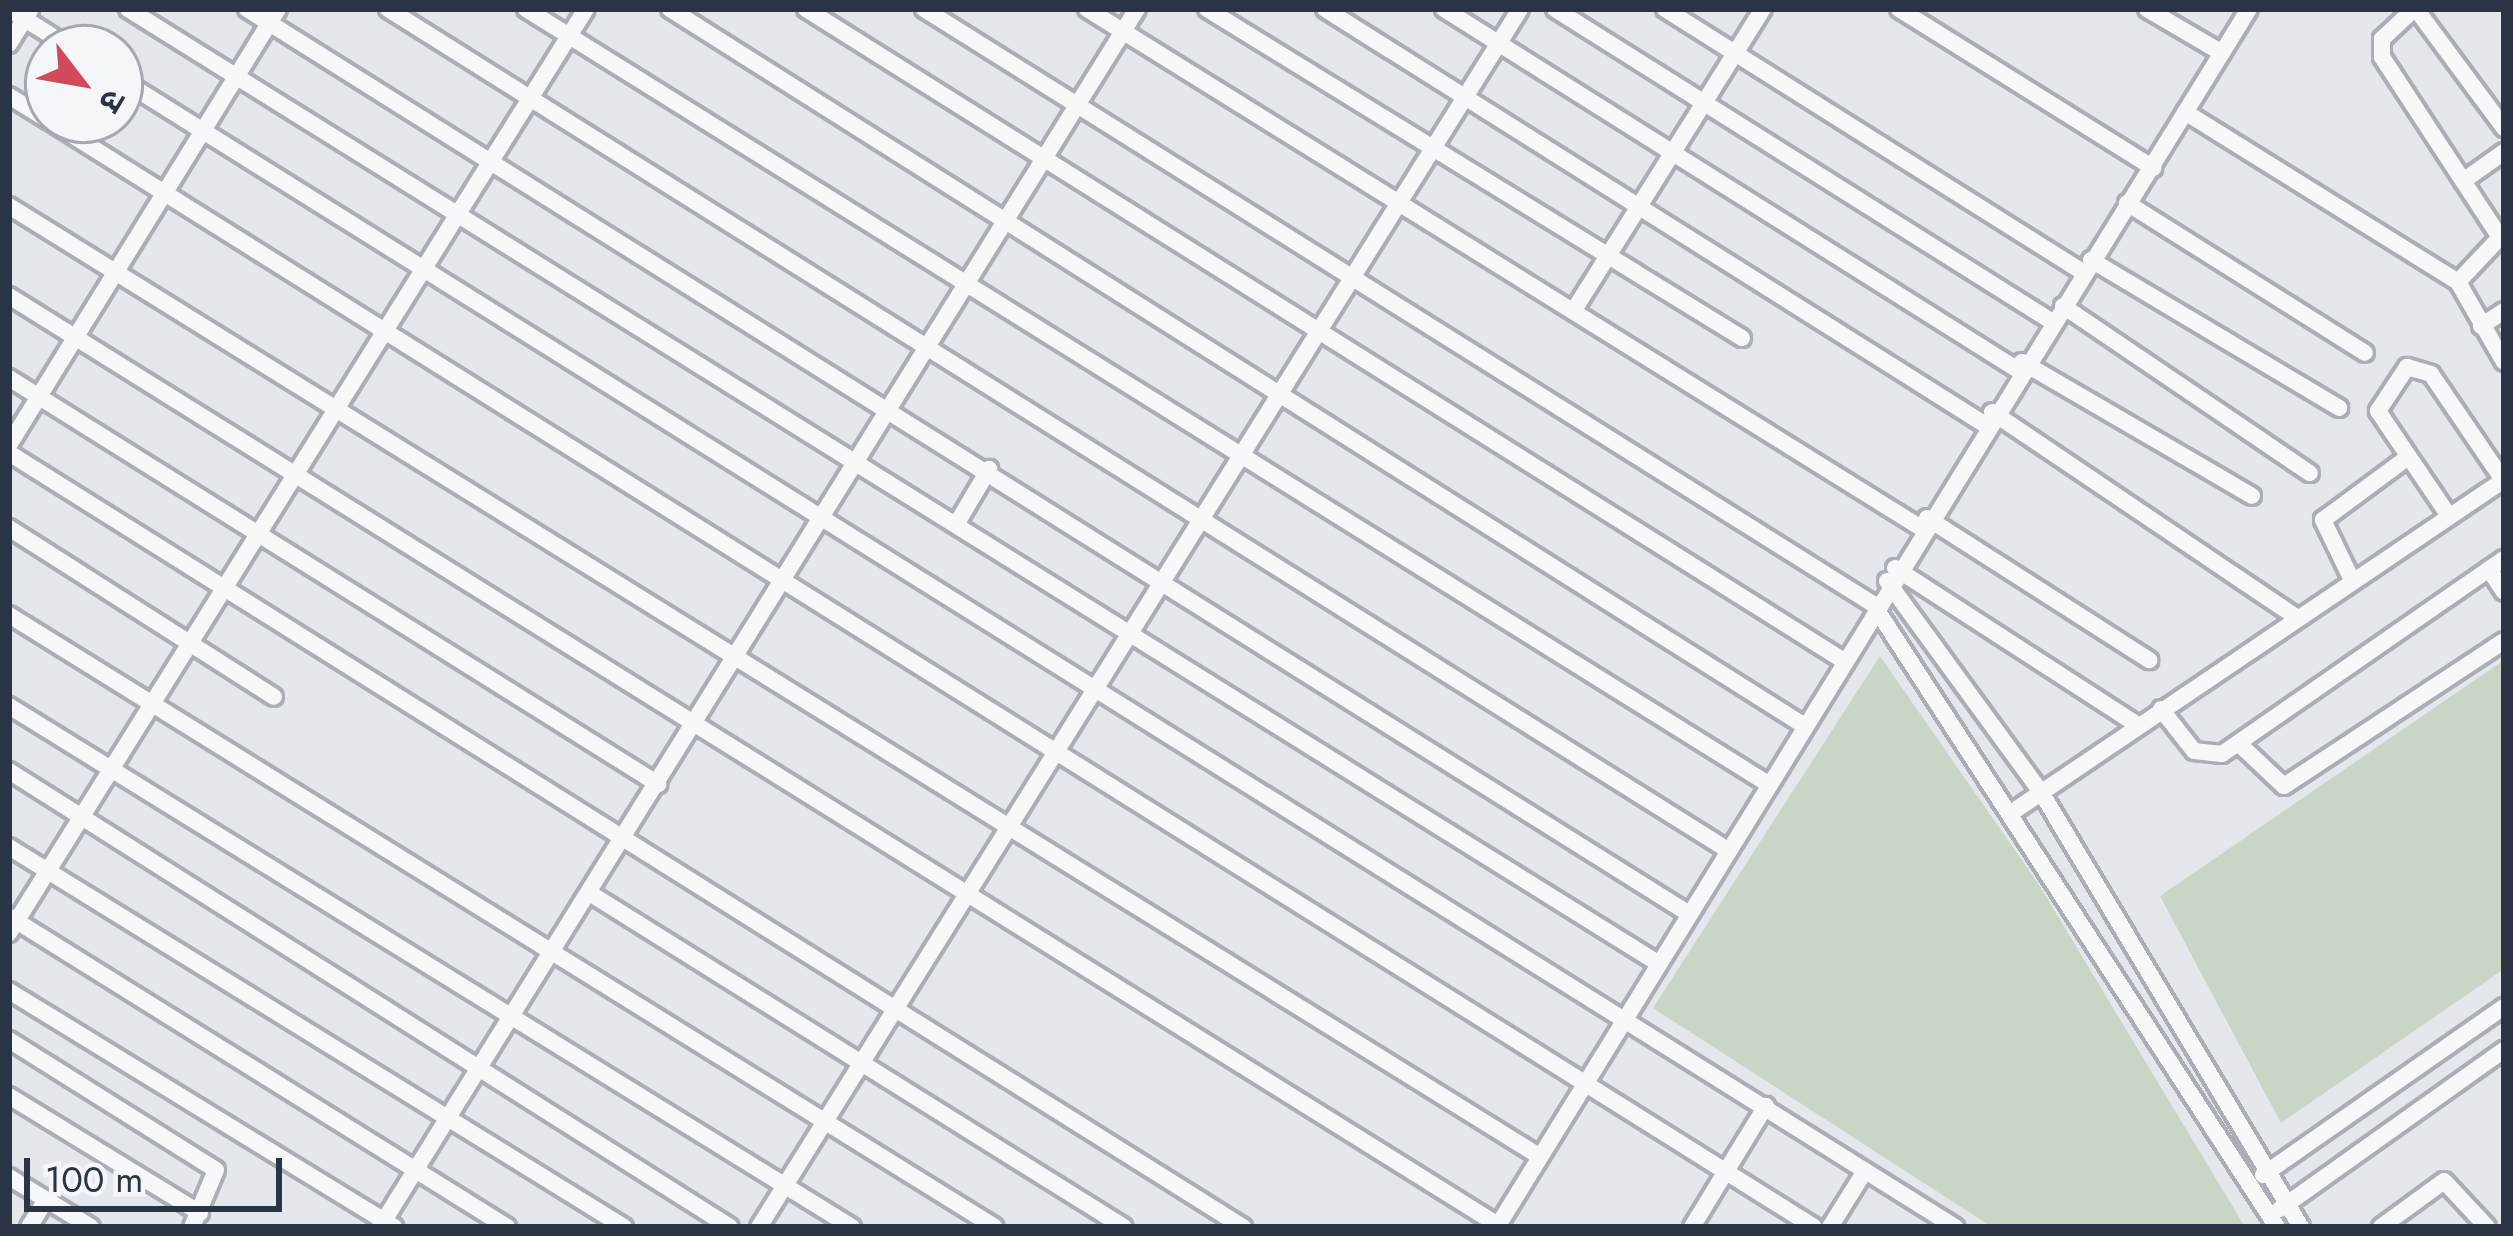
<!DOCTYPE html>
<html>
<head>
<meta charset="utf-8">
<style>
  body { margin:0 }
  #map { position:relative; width:2513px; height:1236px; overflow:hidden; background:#e4e7ec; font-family:Jost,"Noto Sans Devanagari",sans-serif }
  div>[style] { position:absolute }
  .green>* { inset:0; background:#c9d6c5 }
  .roads { filter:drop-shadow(3px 0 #a9aeb7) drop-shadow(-3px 0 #a9aeb7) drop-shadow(0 3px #a9aeb7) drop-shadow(0 -3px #a9aeb7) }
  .minor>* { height:16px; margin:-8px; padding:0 8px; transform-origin:8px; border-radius:8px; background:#f7f8fa }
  span { translate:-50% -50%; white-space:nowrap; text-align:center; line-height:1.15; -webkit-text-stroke:12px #f4f6f9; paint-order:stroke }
  .frame { position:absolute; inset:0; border:12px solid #2b3445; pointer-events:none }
  .north { position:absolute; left:24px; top:24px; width:120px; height:120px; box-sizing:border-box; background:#f4f6f9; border:3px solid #a4a8b1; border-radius:50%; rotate:121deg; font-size:33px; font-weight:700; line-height:48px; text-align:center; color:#2b3445 }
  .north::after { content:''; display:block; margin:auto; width:42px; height:54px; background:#d1495b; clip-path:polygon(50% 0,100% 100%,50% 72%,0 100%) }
  .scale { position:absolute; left:24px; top:1158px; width:258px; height:54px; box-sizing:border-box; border:6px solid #2b3445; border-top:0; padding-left:15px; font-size:36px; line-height:42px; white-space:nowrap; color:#2b3445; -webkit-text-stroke:9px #f4f6f9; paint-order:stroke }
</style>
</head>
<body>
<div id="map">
  <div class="green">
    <div style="clip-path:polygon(1880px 656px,2039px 885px,2245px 1227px,1992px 1227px,1653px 1008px)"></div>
    <div style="clip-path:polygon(2504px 660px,2504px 969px,2281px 1123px,2160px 896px)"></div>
  </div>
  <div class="roads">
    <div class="minor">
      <div style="left:9px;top:9px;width:73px;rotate:32.2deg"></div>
      <div style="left:128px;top:9px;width:1801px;rotate:31.95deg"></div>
      <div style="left:247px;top:9px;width:1699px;rotate:32.11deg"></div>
      <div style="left:388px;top:9px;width:1580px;rotate:32.12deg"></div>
      <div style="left:526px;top:9px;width:1464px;rotate:31.96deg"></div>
      <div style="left:670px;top:9px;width:1340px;rotate:32.29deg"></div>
      <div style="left:806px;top:9px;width:1222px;rotate:32.13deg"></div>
      <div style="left:924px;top:9px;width:1120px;rotate:32.09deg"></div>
      <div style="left:1873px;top:604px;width:743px;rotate:57.04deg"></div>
      <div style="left:1087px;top:9px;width:982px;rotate:31.89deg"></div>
      <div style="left:1207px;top:9px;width:628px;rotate:31.59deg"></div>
      <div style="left:1325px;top:9px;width:779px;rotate:32.2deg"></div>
      <div style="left:1444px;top:9px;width:678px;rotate:32.17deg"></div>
      <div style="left:1555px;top:9px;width:586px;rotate:32.17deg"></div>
      <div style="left:1665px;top:9px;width:494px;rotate:32.2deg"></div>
      <div style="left:1899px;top:9px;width:300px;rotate:32deg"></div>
      <div style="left:2147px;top:9px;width:87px;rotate:30.4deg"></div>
      <div style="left:2414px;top:9px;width:44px;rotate:136.8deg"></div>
      <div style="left:2382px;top:39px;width:18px;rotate:90deg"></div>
      <div style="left:2382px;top:57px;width:214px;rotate:56.8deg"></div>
      <div style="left:2416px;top:9px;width:148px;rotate:53.5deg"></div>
      <div style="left:9px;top:44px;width:40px;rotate:-58deg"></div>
      <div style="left:120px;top:79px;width:2165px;rotate:32.03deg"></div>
      <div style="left:9px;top:96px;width:46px;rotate:31.6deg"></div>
      <div style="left:2185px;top:112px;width:322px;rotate:31.9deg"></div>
      <div style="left:48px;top:120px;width:2084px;rotate:32.08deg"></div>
      <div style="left:2463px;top:181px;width:50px;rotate:-35.3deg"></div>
      <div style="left:2127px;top:203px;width:281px;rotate:32.2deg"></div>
      <div style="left:9px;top:206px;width:1801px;rotate:31.84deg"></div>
      <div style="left:2504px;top:233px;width:67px;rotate:133.2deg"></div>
      <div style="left:2458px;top:282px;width:92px;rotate:60.1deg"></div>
      <div style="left:2091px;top:260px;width:289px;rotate:30.8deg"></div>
      <div style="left:9px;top:296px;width:1755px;rotate:31.96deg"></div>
      <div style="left:2063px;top:306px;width:298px;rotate:34.1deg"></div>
      <div style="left:1574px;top:310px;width:355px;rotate:-57.9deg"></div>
      <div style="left:2481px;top:326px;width:27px;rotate:-33deg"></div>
      <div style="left:2022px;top:362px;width:266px;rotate:30.2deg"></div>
      <div style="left:9px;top:378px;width:766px;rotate:32.03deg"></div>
      <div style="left:1992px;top:412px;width:367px;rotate:34deg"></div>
      <div style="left:9px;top:445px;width:512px;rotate:-58.33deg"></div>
      <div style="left:9px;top:453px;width:1457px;rotate:32.1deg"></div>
      <div style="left:2449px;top:516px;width:127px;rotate:-124.1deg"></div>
      <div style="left:2378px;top:411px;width:53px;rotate:-56.6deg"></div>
      <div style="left:2407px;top:367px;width:25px;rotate:16deg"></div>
      <div style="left:2431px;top:374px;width:128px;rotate:55.8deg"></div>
      <div style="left:1927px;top:518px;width:264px;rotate:32.6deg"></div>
      <div style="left:957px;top:523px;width:63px;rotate:-59.3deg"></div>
      <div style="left:9px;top:528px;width:314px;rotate:32.5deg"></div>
      <div style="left:1895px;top:568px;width:289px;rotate:32.9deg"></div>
      <div style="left:2489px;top:569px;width:27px;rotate:57deg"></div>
      <div style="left:2352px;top:580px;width:67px;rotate:-115.8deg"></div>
      <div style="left:2323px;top:520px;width:106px;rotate:-36.5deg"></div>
      <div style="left:1887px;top:581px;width:261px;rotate:53.9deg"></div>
      <div style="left:2041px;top:792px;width:507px;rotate:59.13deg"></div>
      <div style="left:9px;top:615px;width:1160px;rotate:31.83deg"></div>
      <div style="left:9px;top:706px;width:991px;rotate:31.72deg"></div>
      <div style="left:2161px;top:709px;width:53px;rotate:51.8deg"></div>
      <div style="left:2194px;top:751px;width:28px;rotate:6deg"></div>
      <div style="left:2222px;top:754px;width:343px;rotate:-34.7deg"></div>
      <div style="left:2238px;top:743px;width:63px;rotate:43.1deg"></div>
      <div style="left:2284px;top:786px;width:263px;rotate:-33.4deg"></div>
      <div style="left:9px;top:771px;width:853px;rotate:32.31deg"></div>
      <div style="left:2011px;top:813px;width:595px;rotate:-34.04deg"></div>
      <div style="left:9px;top:847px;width:723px;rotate:31.71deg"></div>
      <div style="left:591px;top:894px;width:628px;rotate:32deg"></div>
      <div style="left:10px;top:917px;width:586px;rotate:31.95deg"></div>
      <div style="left:9px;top:933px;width:1089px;rotate:-58.02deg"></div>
      <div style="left:9px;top:991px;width:452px;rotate:31.5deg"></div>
      <div style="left:9px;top:1040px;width:244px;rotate:32.1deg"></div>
      <div style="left:216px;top:1170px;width:62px;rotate:112.8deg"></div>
      <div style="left:9px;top:1096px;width:224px;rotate:31.5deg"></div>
      <div style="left:2263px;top:1175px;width:294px;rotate:-34.9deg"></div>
      <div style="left:9px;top:1177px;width:96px;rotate:31.4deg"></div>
      <div style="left:2280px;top:1209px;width:275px;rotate:-35.4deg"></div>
      <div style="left:29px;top:1227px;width:32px;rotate:-58deg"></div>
      <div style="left:380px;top:1227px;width:1434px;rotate:-58.14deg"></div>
      <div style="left:759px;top:1227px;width:1436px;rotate:-58deg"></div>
      <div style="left:1497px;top:1227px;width:1431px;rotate:-58.31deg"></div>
      <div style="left:1692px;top:1227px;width:142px;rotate:-58.6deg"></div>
      <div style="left:1830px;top:1227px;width:66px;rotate:-58deg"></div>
      <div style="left:2381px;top:1227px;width:78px;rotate:-36.1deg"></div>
      <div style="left:2444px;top:1181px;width:63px;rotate:46.9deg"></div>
    </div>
  </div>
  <div class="frame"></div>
  <div class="north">उ</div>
  <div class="scale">100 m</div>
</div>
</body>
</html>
